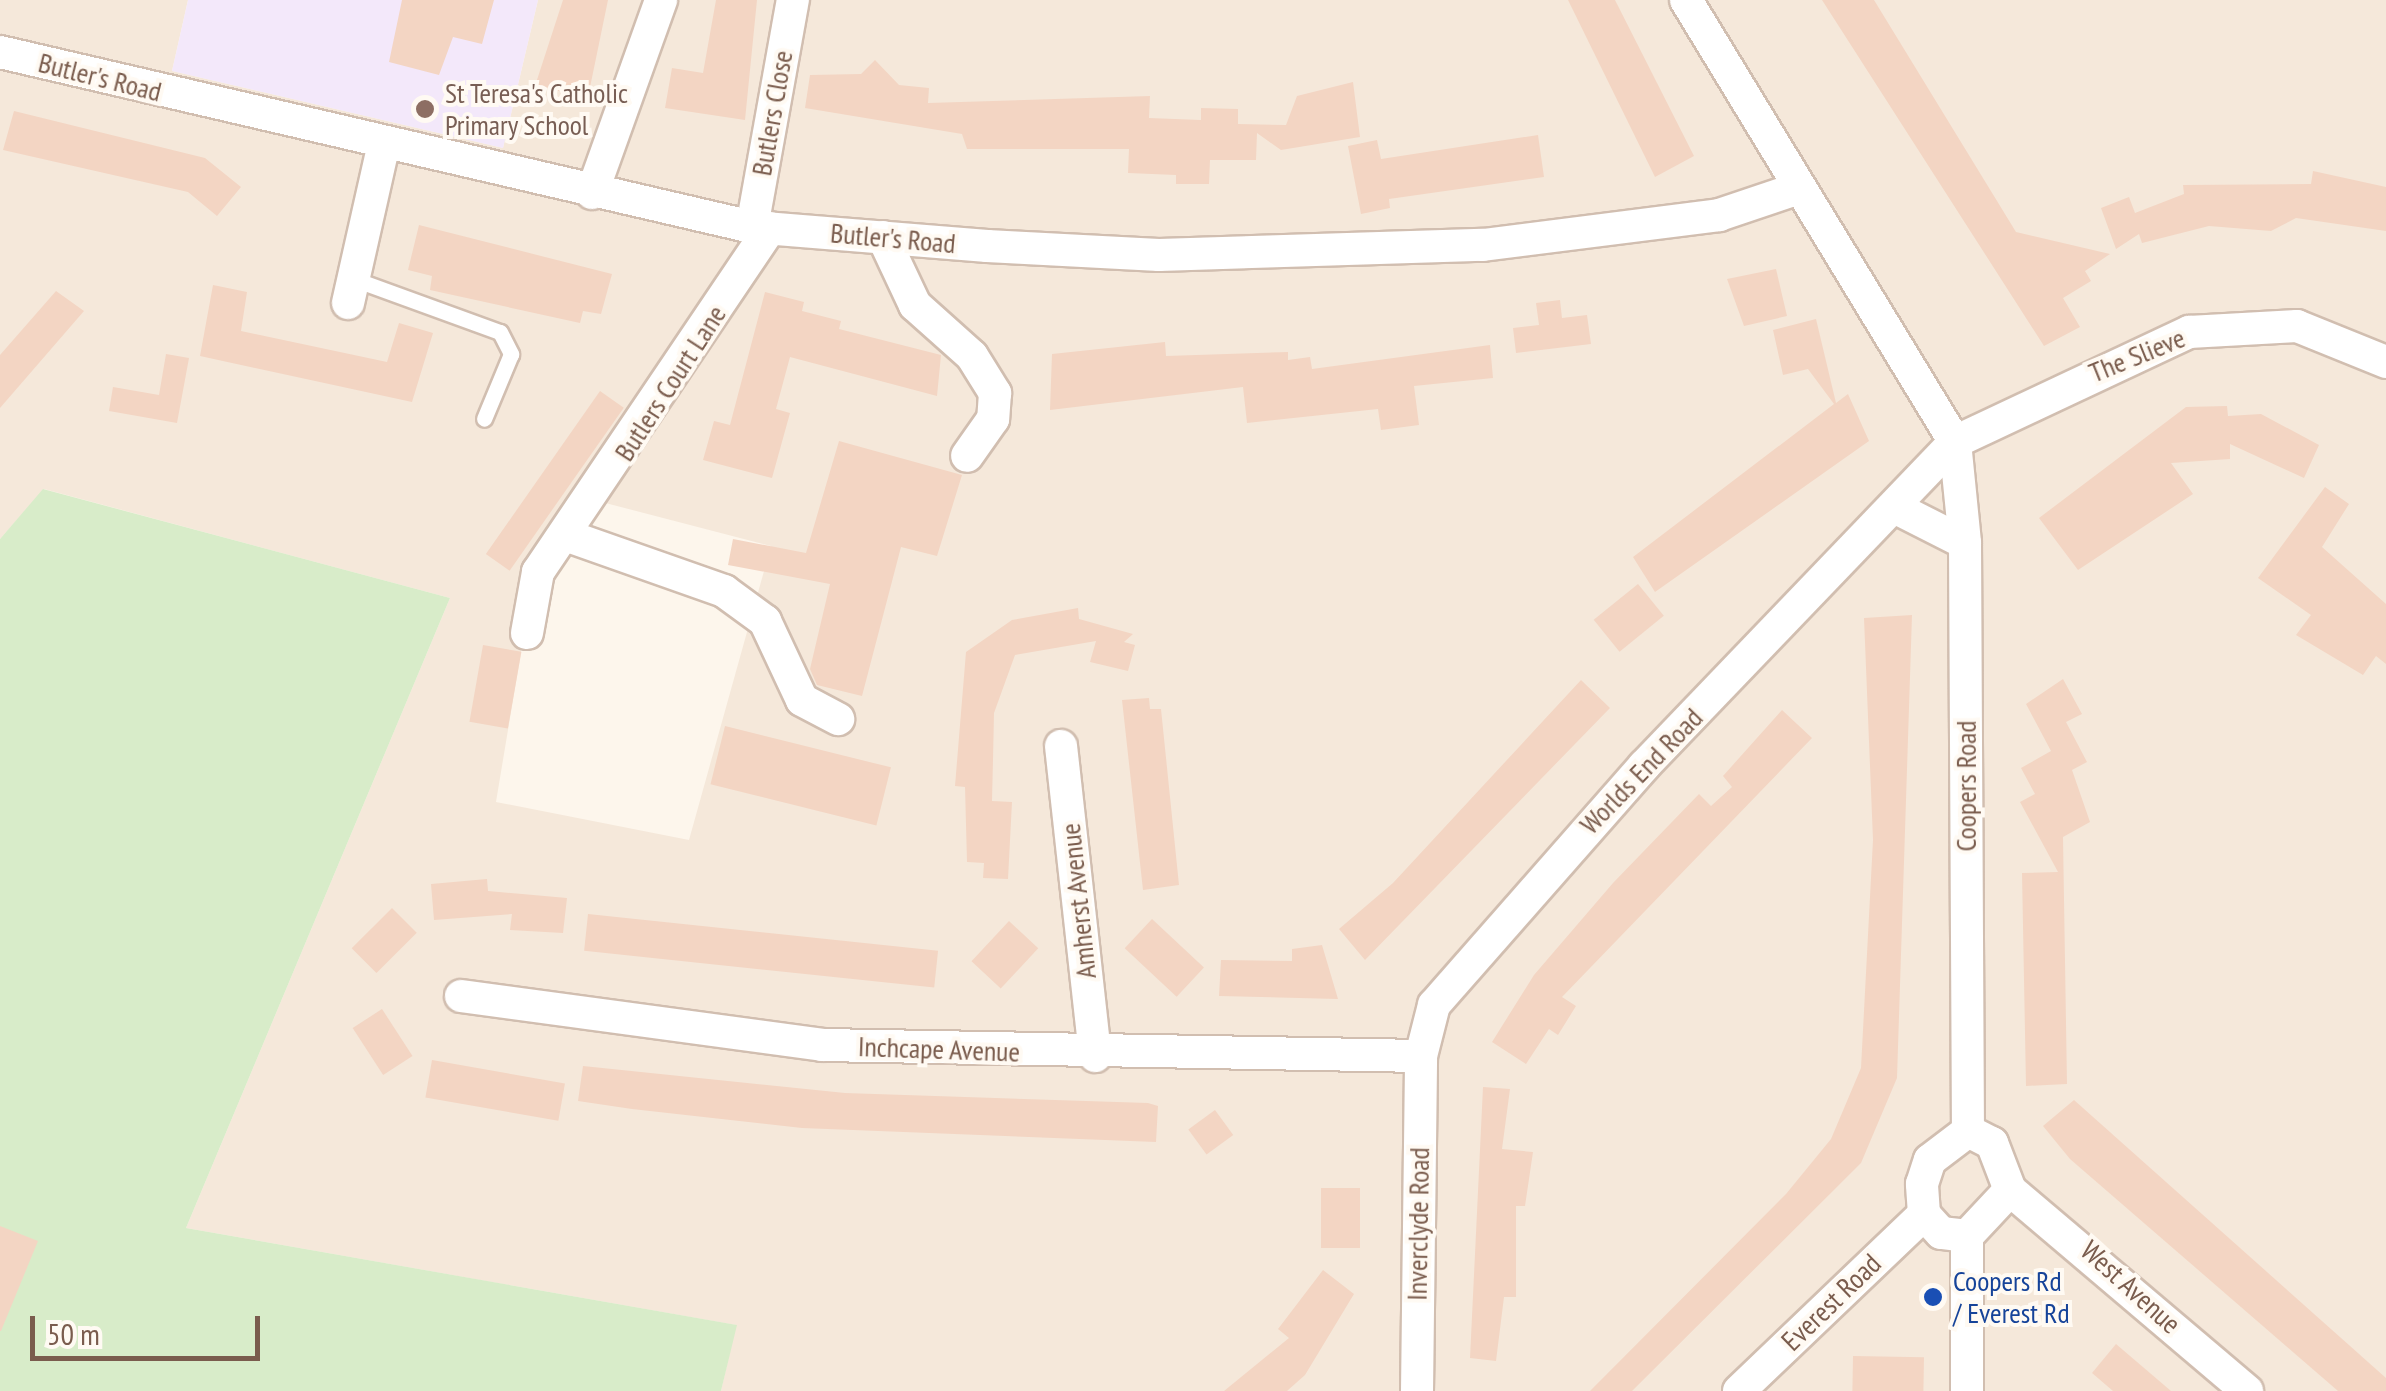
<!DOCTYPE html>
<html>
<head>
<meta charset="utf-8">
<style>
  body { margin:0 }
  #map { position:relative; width:2386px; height:1391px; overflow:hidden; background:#fdf6ec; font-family:"PT Sans Narrow",sans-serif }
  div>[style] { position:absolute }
  .residential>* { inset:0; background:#f5e8da }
  .education>* { inset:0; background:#f3e8fa }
  .green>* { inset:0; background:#d8ecc9 }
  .building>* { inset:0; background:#f3d5c3; transform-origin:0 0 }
  .roads { filter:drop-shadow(2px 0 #d1beb0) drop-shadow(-2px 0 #d1beb0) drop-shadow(0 2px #d1beb0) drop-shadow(0 -2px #d1beb0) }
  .lane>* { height:15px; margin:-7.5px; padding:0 7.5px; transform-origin:7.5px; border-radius:7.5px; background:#fff }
  .street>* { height:32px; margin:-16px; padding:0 16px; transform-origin:16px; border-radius:16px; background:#fff }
  .dots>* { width:28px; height:28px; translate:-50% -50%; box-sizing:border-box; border:5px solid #fffaf3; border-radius:50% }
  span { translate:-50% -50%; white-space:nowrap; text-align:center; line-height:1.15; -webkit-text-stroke:8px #fffaf3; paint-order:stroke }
  .street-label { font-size:28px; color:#7a5c4d }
  .education-label { font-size:28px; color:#785e54 }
  .left { translate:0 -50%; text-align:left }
  .transit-label { font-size:28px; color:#164399 }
  .scale { position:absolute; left:30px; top:1316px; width:230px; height:45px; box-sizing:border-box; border:5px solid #7a5c4d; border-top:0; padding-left:12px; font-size:30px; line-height:35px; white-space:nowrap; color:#7a5c4d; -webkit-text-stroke:8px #fffaf3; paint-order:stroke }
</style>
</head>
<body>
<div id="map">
  <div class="residential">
    <div style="clip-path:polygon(evenodd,0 0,188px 0,172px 71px,503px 148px,538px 0,2386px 0,2386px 1391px,721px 1391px,736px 1325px,186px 1228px,450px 598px,44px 489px,0 539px,0 0,590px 499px,771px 546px,689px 840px,496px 802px,521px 652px,520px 593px,590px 499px)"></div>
  </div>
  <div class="education">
    <div style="clip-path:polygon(188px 0,538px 0,503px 148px,172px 71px)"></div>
  </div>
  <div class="green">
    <div style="clip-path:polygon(43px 489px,450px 598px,186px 1228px,737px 1325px,721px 1391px,0 1391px,0 539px)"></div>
  </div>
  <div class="building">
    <div style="clip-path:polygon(402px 0,494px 0,482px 44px,453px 37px,439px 75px,389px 62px)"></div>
    <div style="clip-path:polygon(563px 0,608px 0,588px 97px,535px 86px)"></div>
    <div style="clip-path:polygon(716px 0,757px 0,745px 120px,665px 108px,672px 68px,703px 73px)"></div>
    <div style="clip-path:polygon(1568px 0,1615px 0,1694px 156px,1655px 177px)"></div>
    <div style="clip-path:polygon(1822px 0,1874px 0,2016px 232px,2110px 254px,2085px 271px,2091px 281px,2063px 298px,2080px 327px,2044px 346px)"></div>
    <div style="clip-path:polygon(875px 60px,899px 85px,929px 88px,928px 103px,1150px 96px,1149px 118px,1201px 120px,1201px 108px,1238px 109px,1238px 124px,1286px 125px,1297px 96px,1353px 82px,1360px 137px,1281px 150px,1257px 133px,1256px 160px,1210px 160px,1209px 184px,1176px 184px,1176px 175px,1128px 173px,1129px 149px,967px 149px,962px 134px,805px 108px,810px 75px,861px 74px)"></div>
    <div style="clip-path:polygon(14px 111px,205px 158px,241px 187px,217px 216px,188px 192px,3px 150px)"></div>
    <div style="clip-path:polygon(1538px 135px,1544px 177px,1389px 199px,1390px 208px,1361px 214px,1348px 146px,1377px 140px,1381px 159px)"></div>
    <div style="clip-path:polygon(2313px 171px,2386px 187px,2386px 231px,2296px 218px,2271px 231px,2209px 226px,2142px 243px,2139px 234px,2116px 249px,2101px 208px,2129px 197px,2135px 213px,2184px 194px,2183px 185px,2311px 184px)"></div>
    <div style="clip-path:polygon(419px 225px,612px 274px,601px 314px,583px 311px,580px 323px,430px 290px,432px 276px,408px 270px)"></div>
    <div style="clip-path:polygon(1776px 269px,1787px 316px,1744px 326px,1727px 279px)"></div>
    <div style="clip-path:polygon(213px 285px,247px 292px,241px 331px,387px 362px,399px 323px,433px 333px,412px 402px,200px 356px)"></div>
    <div style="clip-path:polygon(56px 291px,84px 311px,0 408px,0 355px)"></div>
    <div style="clip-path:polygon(765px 292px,804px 302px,802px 311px,841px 321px,839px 329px,941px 355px,937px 396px,790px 357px,776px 409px,790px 413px,772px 478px,703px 460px,714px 421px,730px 425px)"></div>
    <div style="clip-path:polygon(1560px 300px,1562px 318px,1587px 315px,1591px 344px,1516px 353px,1513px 328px,1539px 325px,1536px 303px)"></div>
    <div style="clip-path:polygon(1816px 319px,1836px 403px,1848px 394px,1869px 441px,1655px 592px,1633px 557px,1834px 404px,1808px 369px,1783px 375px,1773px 330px)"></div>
    <div style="clip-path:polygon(1165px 342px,1166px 356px,1288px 352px,1288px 360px,1310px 357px,1312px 369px,1490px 345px,1493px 378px,1414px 386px,1419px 425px,1381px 430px,1378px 409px,1247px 423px,1243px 387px,1050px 410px,1052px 354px)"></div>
    <div style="clip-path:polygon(166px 354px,189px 358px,177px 423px,109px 411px,113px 387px,159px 395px)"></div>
    <div style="left:600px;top:391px;width:29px;height:199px;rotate:35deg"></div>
    <div style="clip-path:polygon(2227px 406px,2228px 416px,2261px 414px,2319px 445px,2304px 478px,2230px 444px,2230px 459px,2171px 463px,2193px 494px,2078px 570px,2039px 518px,2186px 407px)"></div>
    <div style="clip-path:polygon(839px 441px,962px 475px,937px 556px,901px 547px,862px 696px,817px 685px,810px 669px,830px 584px,728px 565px,733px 539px,806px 553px)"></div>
    <div style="clip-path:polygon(2325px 487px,2349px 504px,2322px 547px,2386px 604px,2386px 664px,2376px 656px,2363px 675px,2296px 635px,2311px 615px,2258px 578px)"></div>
    <div style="left:1638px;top:584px;width:41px;height:57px;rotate:51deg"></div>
    <div style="clip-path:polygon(1078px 608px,1079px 619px,1133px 634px,1124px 642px,1135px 645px,1128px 671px,1090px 662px,1096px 641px,1015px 655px,994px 713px,993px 760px,992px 801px,1012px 802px,1008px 879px,983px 878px,984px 863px,967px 862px,965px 787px,955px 786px,966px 652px,1012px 620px)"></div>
    <div style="clip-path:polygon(1912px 615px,1897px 1078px,1861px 1163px,1632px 1391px,1590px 1391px,1786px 1194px,1831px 1139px,1861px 1068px,1873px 840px,1864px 618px)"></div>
    <div style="left:483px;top:645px;width:39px;height:78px;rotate:10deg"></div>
    <div style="clip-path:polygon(2063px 679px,2082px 714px,2066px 722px,2087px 762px,2072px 770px,2090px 822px,2063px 837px,2067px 1084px,2026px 1086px,2022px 873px,2058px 872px,2020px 802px,2035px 794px,2021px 768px,2051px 751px,2026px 704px)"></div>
    <div style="clip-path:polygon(1581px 680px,1610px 708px,1365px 960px,1339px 929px,1393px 883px)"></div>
    <div style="clip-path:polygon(1149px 698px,1150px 709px,1161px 709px,1179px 885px,1143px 890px,1122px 700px)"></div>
    <div style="clip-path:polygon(1782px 710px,1812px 738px,1562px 997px,1576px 1006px,1558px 1035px,1549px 1029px,1526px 1064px,1492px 1042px,1534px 975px,1613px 883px,1699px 794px,1711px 806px,1732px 787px,1723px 776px)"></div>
    <div style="left:725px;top:726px;width:171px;height:60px;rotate:14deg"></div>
    <div style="clip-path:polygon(487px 879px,488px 891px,567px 898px,563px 933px,510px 930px,512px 914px,434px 920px,431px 884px)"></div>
    <div style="left:392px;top:908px;width:35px;height:57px;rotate:45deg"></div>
    <div style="left:588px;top:914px;width:352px;height:37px;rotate:6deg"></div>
    <div style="left:1152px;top:919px;width:71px;height:40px;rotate:43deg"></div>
    <div style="left:1009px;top:921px;width:40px;height:55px;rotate:43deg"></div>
    <div style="clip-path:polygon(1322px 945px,1338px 999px,1219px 996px,1221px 960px,1292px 961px,1292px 949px)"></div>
    <div style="left:382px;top:1009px;width:56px;height:35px;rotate:57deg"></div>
    <div style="left:432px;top:1060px;width:135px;height:38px;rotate:10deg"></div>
    <div style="clip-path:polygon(583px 1066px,845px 1093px,1148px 1103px,1158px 1106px,1156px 1142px,802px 1128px,632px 1109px,578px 1101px)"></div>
    <div style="clip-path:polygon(1483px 1087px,1510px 1089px,1502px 1149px,1533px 1152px,1525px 1206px,1516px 1206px,1516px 1297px,1504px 1297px,1496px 1361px,1470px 1358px)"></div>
    <div style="clip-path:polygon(2074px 1100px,2386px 1378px,2386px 1391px,2338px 1391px,2070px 1159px,2043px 1126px)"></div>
    <div style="left:1215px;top:1110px;width:31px;height:33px;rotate:54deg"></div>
    <div style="left:1321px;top:1188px;width:39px;height:60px"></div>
    <div style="clip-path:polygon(0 1226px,38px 1241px,1px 1331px,0 1331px)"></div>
    <div style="clip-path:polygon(1323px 1270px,1354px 1294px,1305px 1375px,1287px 1391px,1224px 1391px,1289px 1338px,1278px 1329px)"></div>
    <div style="clip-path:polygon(2116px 1344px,2171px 1391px,2113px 1391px,2092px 1373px)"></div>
    <div style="left:1853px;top:1356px;width:71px;height:35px;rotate:1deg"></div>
  </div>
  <div class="roads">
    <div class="lane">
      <div style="left:354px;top:279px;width:155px;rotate:20deg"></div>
      <div style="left:500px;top:332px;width:25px;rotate:63deg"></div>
      <div style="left:511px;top:354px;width:70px;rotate:112.6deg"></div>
    </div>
    <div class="street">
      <div style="left:1686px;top:0;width:517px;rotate:58.68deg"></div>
      <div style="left:1955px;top:442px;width:101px;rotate:84.3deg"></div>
      <div style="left:1965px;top:543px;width:588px;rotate:89.71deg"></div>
      <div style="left:0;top:52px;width:772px;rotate:13.1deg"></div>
      <div style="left:752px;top:227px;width:236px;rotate:4.6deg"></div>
      <div style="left:987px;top:246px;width:172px;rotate:3deg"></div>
      <div style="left:1159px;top:255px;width:324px;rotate:-1.8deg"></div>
      <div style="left:1483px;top:245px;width:238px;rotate:-7.2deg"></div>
      <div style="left:1719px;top:215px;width:84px;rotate:-18.6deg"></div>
      <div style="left:592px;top:193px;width:205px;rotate:-70.3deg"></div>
      <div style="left:752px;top:227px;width:231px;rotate:-79.8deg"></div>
      <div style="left:883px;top:237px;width:75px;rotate:64.8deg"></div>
      <div style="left:915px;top:305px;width:76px;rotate:41.8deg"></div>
      <div style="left:972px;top:356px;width:44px;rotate:58.1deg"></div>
      <div style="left:995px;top:393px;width:26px;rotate:94deg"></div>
      <div style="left:993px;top:419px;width:45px;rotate:125.1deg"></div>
      <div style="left:348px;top:303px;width:159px;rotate:-77.3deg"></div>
      <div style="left:1896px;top:508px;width:77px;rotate:26.9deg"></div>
      <div style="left:565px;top:535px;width:169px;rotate:19.4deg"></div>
      <div style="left:724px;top:591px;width:51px;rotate:36.2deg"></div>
      <div style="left:765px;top:621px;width:87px;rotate:64.9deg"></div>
      <div style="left:802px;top:700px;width:41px;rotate:27.8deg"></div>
      <div style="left:527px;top:633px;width:62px;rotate:-79.8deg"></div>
      <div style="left:538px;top:572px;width:415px;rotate:-56deg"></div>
      <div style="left:1061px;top:746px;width:312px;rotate:83.7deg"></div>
      <div style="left:461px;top:996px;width:364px;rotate:7.7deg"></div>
      <div style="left:822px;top:1045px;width:599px;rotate:1.05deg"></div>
      <div style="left:1968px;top:1131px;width:27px;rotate:27deg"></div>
      <div style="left:1992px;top:1143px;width:50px;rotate:69deg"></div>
      <div style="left:2010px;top:1190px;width:63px;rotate:133.1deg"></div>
      <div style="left:1967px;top:1236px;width:26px;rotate:-173deg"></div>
      <div style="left:1941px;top:1233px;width:25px;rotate:-132deg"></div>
      <div style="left:1924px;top:1214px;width:30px;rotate:-94deg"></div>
      <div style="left:1922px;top:1184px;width:25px;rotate:-72deg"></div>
      <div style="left:1930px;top:1160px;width:48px;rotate:-37.3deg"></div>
      <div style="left:2010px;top:1190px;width:311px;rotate:40.3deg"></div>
      <div style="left:1417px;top:1391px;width:335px;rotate:-89.3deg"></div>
      <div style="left:1421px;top:1056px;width:53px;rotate:-75.7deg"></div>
      <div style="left:1434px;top:1005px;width:318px;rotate:-48.7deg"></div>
      <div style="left:1644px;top:766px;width:449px;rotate:-46.2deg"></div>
      <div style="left:1955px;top:442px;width:259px;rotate:-25.2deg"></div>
      <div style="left:2189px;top:332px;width:108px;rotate:-3.2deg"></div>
      <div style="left:2297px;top:326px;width:96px;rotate:22deg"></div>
      <div style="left:1739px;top:1391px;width:256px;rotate:-43.7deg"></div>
      <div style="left:1967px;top:1391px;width:155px;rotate:-90deg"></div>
    </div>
  </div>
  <div class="dots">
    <div style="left:425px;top:109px;background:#8d6e63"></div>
    <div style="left:1933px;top:1297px;background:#1a4fb4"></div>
  </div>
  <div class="street-label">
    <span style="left:100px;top:77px;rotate:14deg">Butler's Road</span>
    <span style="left:772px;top:113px;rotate:-80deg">Butlers Close</span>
    <span style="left:893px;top:238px;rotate:5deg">Butler's Road</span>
    <span style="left:2137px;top:355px;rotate:-22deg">The Slieve</span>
    <span style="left:670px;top:383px;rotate:-57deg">Butlers Court Lane</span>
    <span style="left:1641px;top:771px;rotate:-46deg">Worlds End Road</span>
    <span style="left:1966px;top:786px;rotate:-90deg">Coopers Road</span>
    <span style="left:1078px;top:901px;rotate:-96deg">Amherst Avenue</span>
    <span style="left:939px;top:1049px;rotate:2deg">Inchcape Avenue</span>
    <span style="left:1418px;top:1224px;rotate:-89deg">Inverclyde Road</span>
    <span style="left:2131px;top:1287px;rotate:42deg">West Avenue</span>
    <span style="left:1831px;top:1302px;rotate:-44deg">Everest Road</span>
  </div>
  <div class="education-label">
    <span class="left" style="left:445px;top:109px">St Teresa's Catholic<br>Primary School</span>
  </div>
  <div class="transit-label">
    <span class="left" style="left:1953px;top:1297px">Coopers Rd<br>/ Everest Rd</span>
  </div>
  <div class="scale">50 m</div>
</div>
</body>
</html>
